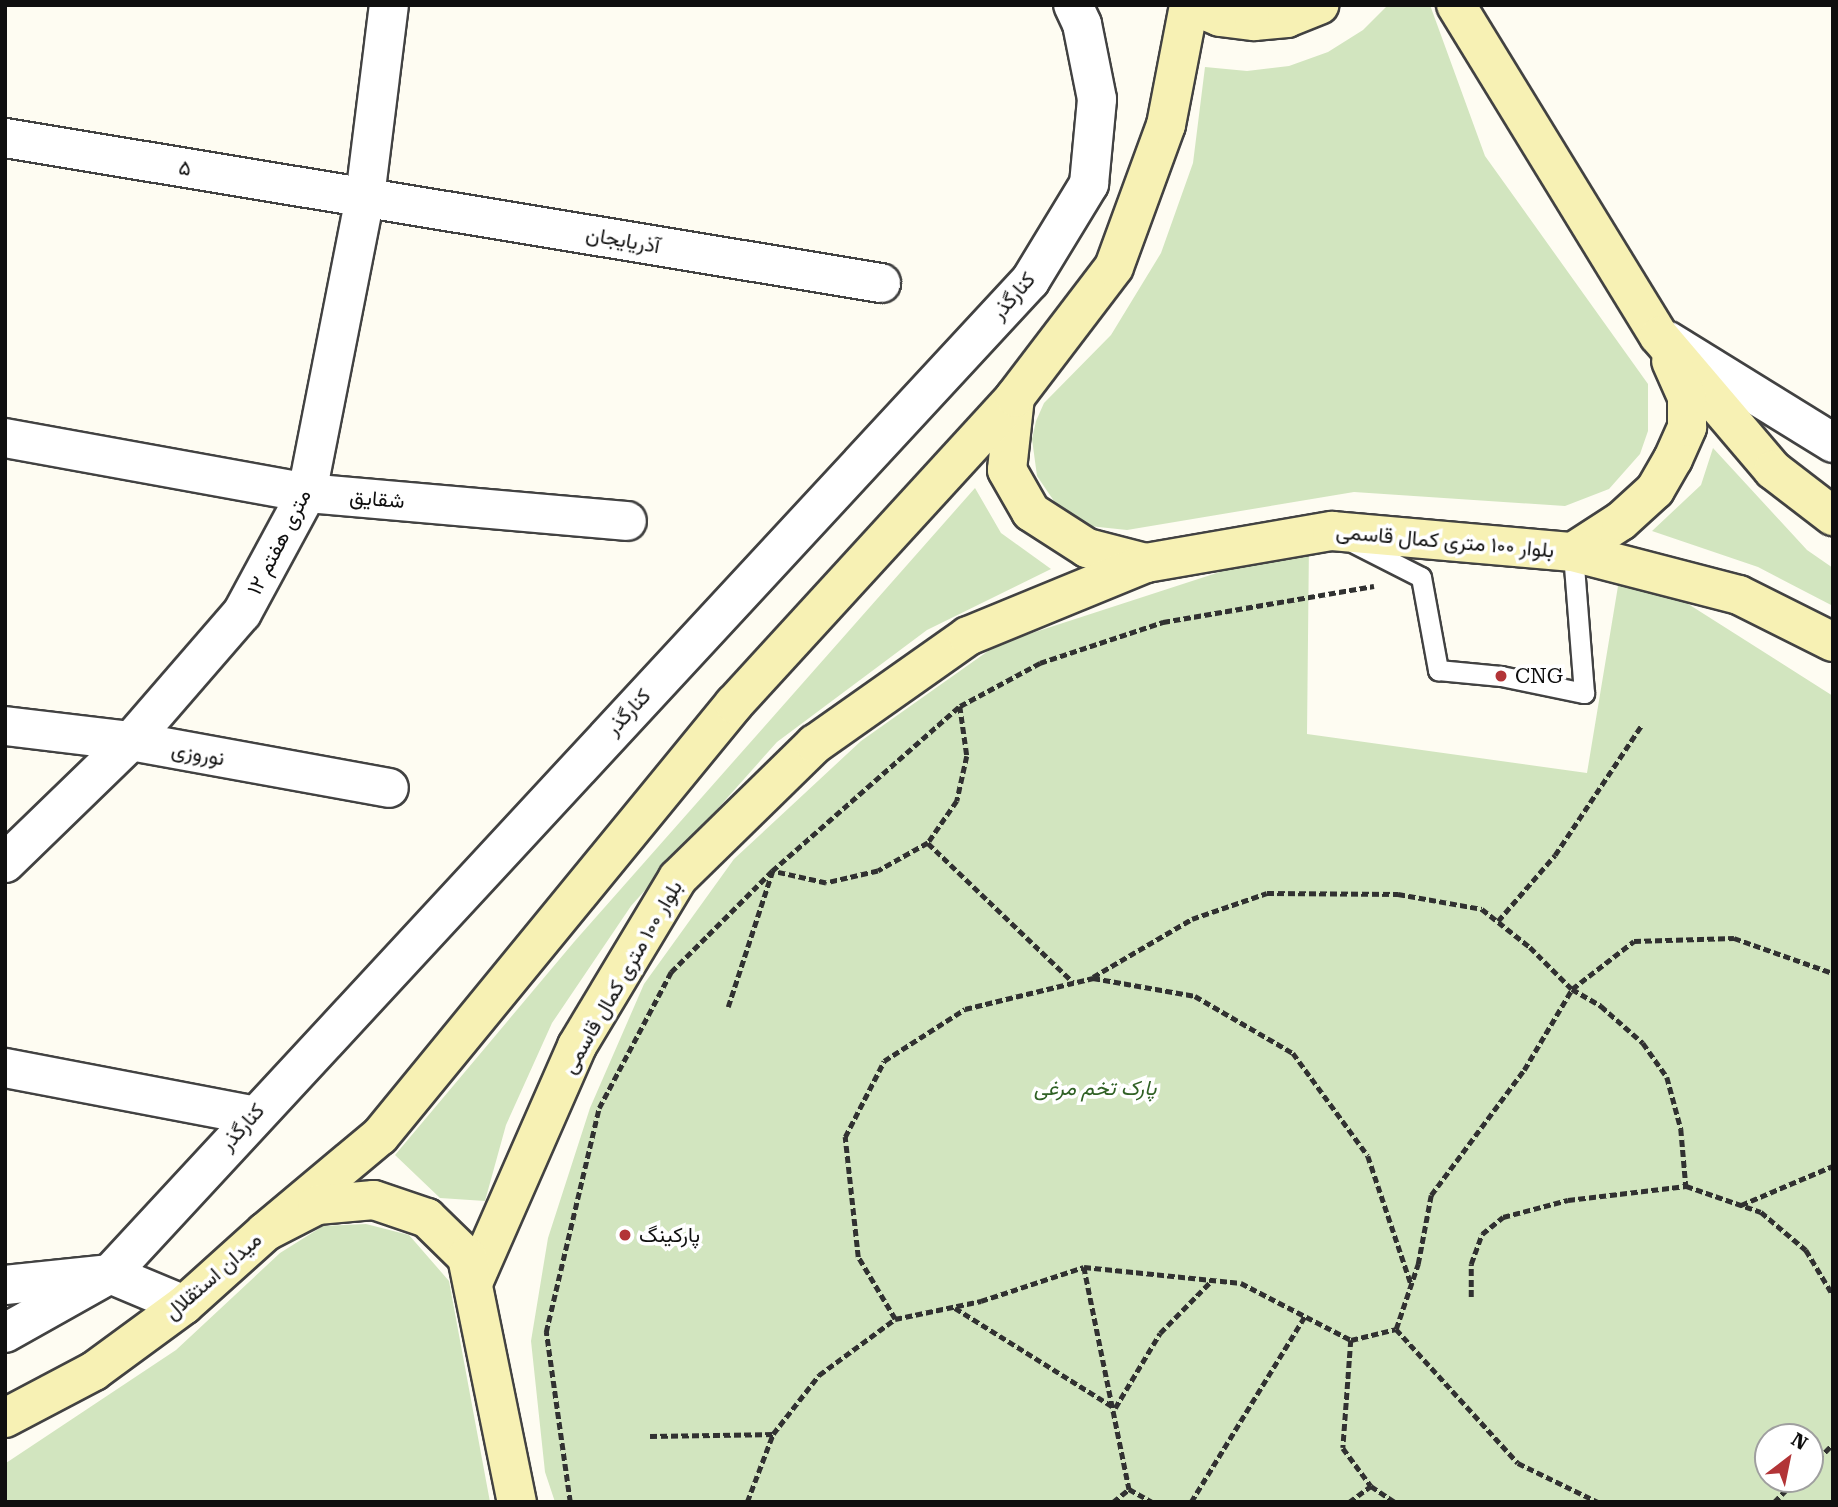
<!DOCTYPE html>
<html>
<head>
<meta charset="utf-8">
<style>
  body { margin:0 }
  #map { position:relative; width:1838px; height:1507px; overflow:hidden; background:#fefcf2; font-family:"Roboto Serif",Vazirmatn,serif }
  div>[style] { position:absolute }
  .green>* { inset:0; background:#d2e5bf }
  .path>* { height:4.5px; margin-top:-2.25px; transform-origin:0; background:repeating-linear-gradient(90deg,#313131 0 7px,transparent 0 10.5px) }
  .roads { filter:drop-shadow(2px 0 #424242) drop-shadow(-2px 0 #424242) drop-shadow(0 2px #424242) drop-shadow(0 -2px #424242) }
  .service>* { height:19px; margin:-9.5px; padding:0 9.5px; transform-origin:9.5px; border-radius:9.5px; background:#fff }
  .minor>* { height:38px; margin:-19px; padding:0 19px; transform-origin:19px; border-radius:19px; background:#fff }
  .secondary>* { height:38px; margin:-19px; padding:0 19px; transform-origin:19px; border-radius:19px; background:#f7f1b4 }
  .dots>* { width:19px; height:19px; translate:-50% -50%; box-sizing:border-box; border:4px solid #fff; border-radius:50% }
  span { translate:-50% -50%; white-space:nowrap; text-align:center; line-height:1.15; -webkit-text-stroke:7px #fff; paint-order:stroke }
  .street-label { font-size:21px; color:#0f0f0f }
  .poi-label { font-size:21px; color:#0f0f0f }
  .left { translate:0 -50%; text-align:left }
  .park-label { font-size:21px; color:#306125; font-style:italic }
  .frame { position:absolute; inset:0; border:7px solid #0f0f0f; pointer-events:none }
  .north { position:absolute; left:1754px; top:1423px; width:70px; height:70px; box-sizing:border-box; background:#fff; border:2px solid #9f9f9f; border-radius:50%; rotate:32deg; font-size:19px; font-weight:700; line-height:28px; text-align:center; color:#0f0f0f }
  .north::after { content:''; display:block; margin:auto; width:24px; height:32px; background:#b23437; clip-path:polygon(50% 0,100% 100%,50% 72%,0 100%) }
</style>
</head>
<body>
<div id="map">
  <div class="green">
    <div style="clip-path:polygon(1388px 5px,1430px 5px,1485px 156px,1648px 384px,1648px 431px,1640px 454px,1609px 489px,1565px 506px,1354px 492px,1127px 530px,1089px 526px,1072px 518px,1058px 507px,1037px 476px,1032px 439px,1036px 421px,1044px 403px,1111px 335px,1161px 253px,1193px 163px,1205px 67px,1247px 71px,1289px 66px,1328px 52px,1363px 30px)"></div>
    <div style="clip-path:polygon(1713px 448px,1807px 550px,1833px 568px,1833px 606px,1758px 567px,1652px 531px,1701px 485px)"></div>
    <div style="clip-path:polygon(975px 488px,1001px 533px,1051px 569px,927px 630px,777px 742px,631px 906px,552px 1023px,506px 1125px,485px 1201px,440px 1198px,395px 1155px,574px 942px)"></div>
    <div style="clip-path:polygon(evenodd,1309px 543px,1307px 734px,1587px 773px,1622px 562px,1833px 696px,1833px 1502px,555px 1502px,545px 1472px,531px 1341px,548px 1238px,590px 1108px,644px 984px,734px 859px,861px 741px,998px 644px,1309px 543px,1768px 1437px,1810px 1437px,1810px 1479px,1768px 1479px,1768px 1437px)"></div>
    <div style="clip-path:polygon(366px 1224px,409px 1235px,449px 1281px,490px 1502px,5px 1502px,6px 1463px,176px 1350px,280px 1253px,323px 1226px)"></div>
  </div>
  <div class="path">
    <div style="left:960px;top:706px;width:50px;rotate:82deg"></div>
    <div style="left:967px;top:756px;width:46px;rotate:102.5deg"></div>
    <div style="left:957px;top:801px;width:51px;rotate:124.6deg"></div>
    <div style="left:928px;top:843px;width:57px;rotate:150.8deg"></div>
    <div style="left:878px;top:871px;width:53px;rotate:167deg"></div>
    <div style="left:826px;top:883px;width:55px;rotate:-167.5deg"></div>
    <div style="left:772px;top:871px;width:250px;rotate:-41.3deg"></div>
    <div style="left:960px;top:706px;width:91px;rotate:-28.3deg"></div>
    <div style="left:1040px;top:663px;width:130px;rotate:-18.4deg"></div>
    <div style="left:1163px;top:622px;width:214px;rotate:-9.7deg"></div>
    <div style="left:928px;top:843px;width:201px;rotate:43.8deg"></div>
    <div style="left:1498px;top:921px;width:87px;rotate:-49.2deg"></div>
    <div style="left:1555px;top:855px;width:155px;rotate:-56.3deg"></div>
    <div style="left:1093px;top:977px;width:115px;rotate:-30.4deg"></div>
    <div style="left:1192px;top:919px;width:79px;rotate:-19.1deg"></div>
    <div style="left:1267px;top:893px;width:131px;rotate:0.4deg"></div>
    <div style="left:1398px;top:894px;width:85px;rotate:10.1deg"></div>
    <div style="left:1482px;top:909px;width:61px;rotate:38.4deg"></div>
    <div style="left:1530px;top:947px;width:59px;rotate:45deg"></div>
    <div style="left:1572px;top:989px;width:34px;rotate:30deg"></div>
    <div style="left:1601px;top:1006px;width:56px;rotate:41.4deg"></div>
    <div style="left:1643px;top:1043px;width:42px;rotate:54.8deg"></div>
    <div style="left:1667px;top:1077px;width:54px;rotate:74.9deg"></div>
    <div style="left:1681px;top:1129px;width:57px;rotate:85deg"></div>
    <div style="left:728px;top:1007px;width:142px;rotate:-71.9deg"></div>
    <div style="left:1741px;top:1205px;width:100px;rotate:-23deg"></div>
    <div style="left:1084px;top:1267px;width:227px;rotate:78.5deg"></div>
    <div style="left:1471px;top:1297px;width:33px;rotate:-90deg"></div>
    <div style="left:1471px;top:1264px;width:32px;rotate:-70deg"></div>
    <div style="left:1482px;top:1234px;width:27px;rotate:-39deg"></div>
    <div style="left:1503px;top:1217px;width:67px;rotate:-14.7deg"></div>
    <div style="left:1568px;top:1200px;width:119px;rotate:-6.8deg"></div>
    <div style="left:1686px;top:1186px;width:79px;rotate:19.1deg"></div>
    <div style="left:1761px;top:1212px;width:59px;rotate:40.2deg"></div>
    <div style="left:1806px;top:1250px;width:52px;rotate:59deg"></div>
    <div style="left:955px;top:1308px;width:189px;rotate:32deg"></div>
    <div style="left:1115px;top:1408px;width:87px;rotate:-59deg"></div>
    <div style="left:1160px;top:1333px;width:74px;rotate:-45.5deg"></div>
    <div style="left:895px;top:1319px;width:72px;rotate:-120.8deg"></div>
    <div style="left:858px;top:1257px;width:121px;rotate:-96.2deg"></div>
    <div style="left:845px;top:1137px;width:85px;rotate:-62.8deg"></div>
    <div style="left:884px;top:1061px;width:96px;rotate:-32.7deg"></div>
    <div style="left:965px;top:1009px;width:132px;rotate:-13.6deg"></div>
    <div style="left:1093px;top:978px;width:104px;rotate:10deg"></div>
    <div style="left:1195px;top:996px;width:113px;rotate:30.2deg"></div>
    <div style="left:1293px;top:1053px;width:127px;rotate:53.9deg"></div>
    <div style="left:1368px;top:1156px;width:135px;rotate:71.4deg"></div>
    <div style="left:1396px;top:1329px;width:181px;rotate:47.7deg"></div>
    <div style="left:1518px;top:1463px;width:89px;rotate:26deg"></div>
    <div style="left:1351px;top:1340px;width:108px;rotate:94.2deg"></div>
    <div style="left:1343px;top:1448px;width:47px;rotate:53.6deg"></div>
    <div style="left:650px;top:1436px;width:123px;rotate:-0.9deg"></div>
    <div style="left:1810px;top:1467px;width:33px;rotate:-45deg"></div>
    <div style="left:570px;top:1502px;width:172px;rotate:-98deg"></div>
    <div style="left:546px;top:1332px;width:230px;rotate:-76.7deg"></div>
    <div style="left:599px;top:1108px;width:154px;rotate:-62.1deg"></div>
    <div style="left:671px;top:972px;width:143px;rotate:-45deg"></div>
    <div style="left:747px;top:1502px;width:73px;rotate:-69.1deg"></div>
    <div style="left:773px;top:1434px;width:75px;rotate:-52.1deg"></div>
    <div style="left:819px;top:1375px;width:94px;rotate:-36.4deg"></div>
    <div style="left:895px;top:1319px;width:88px;rotate:-11.8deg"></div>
    <div style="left:981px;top:1301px;width:108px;rotate:-18.3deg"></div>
    <div style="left:1084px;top:1267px;width:158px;rotate:5.8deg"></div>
    <div style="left:1241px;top:1283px;width:124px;rotate:27.4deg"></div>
    <div style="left:1351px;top:1340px;width:46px;rotate:-13.7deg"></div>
    <div style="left:1396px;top:1329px;width:69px;rotate:-71.3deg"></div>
    <div style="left:1418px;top:1264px;width:70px;rotate:-79.3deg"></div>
    <div style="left:1431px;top:1195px;width:156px;rotate:-53.4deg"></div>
    <div style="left:1524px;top:1070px;width:94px;rotate:-59.3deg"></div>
    <div style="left:1572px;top:989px;width:78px;rotate:-37.7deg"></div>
    <div style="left:1634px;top:941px;width:100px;rotate:-1.7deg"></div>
    <div style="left:1734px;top:938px;width:105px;rotate:19.5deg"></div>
    <div style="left:1113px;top:1502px;width:21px;rotate:-39deg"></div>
    <div style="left:1129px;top:1489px;width:26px;rotate:29deg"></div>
    <div style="left:1191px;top:1502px;width:218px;rotate:-58.5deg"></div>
    <div style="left:1349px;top:1502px;width:27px;rotate:-36deg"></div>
    <div style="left:1371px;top:1486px;width:29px;rotate:34deg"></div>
    <div style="left:1774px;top:1502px;width:33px;rotate:-45deg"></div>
  </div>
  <div class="roads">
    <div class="service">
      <div style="left:1354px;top:543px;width:75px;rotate:26.9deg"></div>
      <div style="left:1421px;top:577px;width:95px;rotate:79.6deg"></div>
      <div style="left:1438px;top:670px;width:63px;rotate:5.4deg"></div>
      <div style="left:1501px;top:676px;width:85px;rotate:11.6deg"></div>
      <div style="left:1584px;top:693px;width:141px;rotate:-94.5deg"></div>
    </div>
    <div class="minor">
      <div style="left:5px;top:138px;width:888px;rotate:9.4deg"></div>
      <div style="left:1668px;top:341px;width:194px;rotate:31.7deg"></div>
      <div style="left:5px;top:438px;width:307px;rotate:10.3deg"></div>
      <div style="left:307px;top:493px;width:321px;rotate:5deg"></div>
      <div style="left:5px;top:726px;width:127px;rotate:6.8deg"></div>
      <div style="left:131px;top:741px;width:262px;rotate:10.3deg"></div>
      <div style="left:5px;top:863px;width:175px;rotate:-44.1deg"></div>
      <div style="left:131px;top:741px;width:169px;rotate:-49.1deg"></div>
      <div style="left:242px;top:613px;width:136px;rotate:-61.6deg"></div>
      <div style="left:307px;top:493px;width:302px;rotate:-78.9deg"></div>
      <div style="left:365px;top:197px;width:193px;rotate:-82.9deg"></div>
      <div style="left:5px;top:1068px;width:251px;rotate:10.8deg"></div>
      <div style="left:5px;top:1285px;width:106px;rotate:-6deg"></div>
      <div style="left:110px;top:1274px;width:80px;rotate:22.7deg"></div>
      <div style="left:5px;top:1333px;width:120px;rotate:-29.3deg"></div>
      <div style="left:110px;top:1274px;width:1354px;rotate:-47.19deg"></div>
      <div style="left:1030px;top:281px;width:114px;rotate:-58.7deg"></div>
      <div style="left:1089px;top:184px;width:85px;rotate:-84.6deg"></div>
      <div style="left:1097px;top:99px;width:76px;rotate:-101.3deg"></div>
      <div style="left:1082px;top:24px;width:21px;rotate:-115deg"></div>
    </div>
    <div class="secondary">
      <div style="left:1192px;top:5px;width:30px;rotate:23deg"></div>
      <div style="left:1220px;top:17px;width:34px;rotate:7deg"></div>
      <div style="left:1254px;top:21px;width:33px;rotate:-5deg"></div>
      <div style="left:1287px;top:18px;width:35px;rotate:-22deg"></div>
      <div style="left:1456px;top:5px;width:388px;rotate:58.5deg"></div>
      <div style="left:1659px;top:336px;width:176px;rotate:49.6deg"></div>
      <div style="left:1773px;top:470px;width:76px;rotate:37.5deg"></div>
      <div style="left:1015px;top:397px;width:73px;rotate:96.3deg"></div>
      <div style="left:1007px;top:470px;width:48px;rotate:60.3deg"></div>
      <div style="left:1031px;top:512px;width:67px;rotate:32.7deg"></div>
      <div style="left:1087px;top:548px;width:61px;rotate:14.3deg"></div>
      <div style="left:1573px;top:552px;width:57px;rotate:-32.9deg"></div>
      <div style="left:1621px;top:521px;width:46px;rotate:-42.4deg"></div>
      <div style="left:1655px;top:490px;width:36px;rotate:-60deg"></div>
      <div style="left:1673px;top:459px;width:35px;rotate:-66deg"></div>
      <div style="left:1687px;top:427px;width:30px;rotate:-90deg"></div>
      <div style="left:1687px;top:397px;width:39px;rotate:-114deg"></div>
      <div style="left:265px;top:1232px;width:150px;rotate:-39.9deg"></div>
      <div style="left:380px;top:1136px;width:559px;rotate:-50.67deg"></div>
      <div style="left:734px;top:704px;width:416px;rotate:-47.5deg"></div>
      <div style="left:1015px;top:397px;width:163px;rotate:-52.7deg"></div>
      <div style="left:1114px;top:267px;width:151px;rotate:-69.9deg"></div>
      <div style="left:1166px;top:125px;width:122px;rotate:-79.1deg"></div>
      <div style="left:473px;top:1283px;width:259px;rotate:-66.3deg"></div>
      <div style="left:577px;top:1046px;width:196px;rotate:-59deg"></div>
      <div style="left:678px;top:878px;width:192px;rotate:-44.4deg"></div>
      <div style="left:815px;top:744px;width:187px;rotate:-35.2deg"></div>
      <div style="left:968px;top:636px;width:192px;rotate:-22.3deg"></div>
      <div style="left:1146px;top:563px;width:189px;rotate:-9.8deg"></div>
      <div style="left:1332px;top:531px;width:242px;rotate:5deg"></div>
      <div style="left:1573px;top:552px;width:171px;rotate:14.5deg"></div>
      <div style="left:1739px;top:595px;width:105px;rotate:26.6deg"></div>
      <div style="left:5px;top:1418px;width:101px;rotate:-27.8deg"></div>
      <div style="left:94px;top:1371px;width:112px;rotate:-36.3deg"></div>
      <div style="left:184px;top:1305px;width:109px;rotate:-42deg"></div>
      <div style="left:265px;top:1232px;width:59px;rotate:-27.4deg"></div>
      <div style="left:317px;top:1205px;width:57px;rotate:-5deg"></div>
      <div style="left:374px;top:1200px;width:56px;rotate:18.8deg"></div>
      <div style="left:427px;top:1218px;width:56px;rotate:44.3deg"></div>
      <div style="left:467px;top:1257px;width:250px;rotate:78.5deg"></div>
    </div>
  </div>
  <div class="dots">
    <div style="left:1501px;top:676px;background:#b23437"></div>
    <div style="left:625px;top:1235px;background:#b23437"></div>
  </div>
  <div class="street-label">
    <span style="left:185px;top:168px;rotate:9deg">۵</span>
    <span style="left:623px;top:240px;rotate:10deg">آذریایجان</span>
    <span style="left:1013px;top:296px;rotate:-49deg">کنارگذر</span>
    <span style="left:377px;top:499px;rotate:5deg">شقایق</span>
    <span style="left:1445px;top:541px;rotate:5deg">بلوار ۱۰۰ متری کمال قاسمی</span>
    <span style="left:279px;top:542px;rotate:-63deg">۱۲ متری هفتم</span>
    <span style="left:628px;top:712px;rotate:-47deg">کنارگذر</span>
    <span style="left:198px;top:754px;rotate:10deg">نوروزی</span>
    <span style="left:622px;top:977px;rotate:-60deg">بلوار ۱۰۰ متری کمال قاسمی</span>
    <span style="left:242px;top:1127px;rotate:-48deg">کنارگذر</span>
    <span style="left:213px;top:1276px;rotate:-41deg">میدان استقلال</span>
  </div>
  <div class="poi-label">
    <span class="left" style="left:1515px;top:676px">CNG</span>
    <span class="left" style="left:639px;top:1235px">پارکینگ</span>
  </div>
  <div class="park-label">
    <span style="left:1095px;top:1088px">پارک تخم مرغی</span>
  </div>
  <div class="frame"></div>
  <div class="north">N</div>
</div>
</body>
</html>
